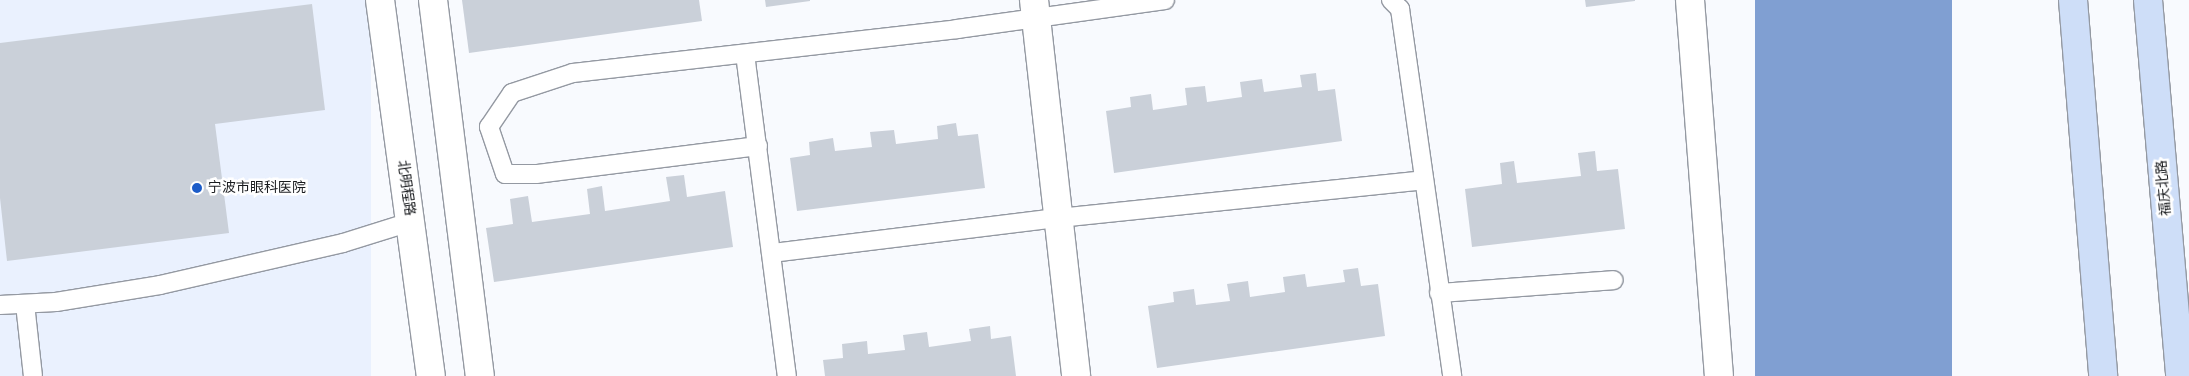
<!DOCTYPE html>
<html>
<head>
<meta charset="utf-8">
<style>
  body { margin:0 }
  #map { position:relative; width:2189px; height:376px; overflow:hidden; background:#f8fafe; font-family:Signika,"Noto Sans SC",sans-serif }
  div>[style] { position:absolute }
  .built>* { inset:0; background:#eaf1fe; transform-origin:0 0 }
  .water>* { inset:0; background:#809fd2; transform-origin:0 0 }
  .building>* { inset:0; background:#cad0d9 }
  .roads { filter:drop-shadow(1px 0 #9499a2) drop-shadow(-1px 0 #9499a2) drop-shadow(0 1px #9499a2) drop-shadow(0 -1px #9499a2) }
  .service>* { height:18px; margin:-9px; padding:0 9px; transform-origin:9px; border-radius:9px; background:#fff }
  .minor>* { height:28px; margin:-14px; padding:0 14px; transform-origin:14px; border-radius:14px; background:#fff }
  .tertiary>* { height:28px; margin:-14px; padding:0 14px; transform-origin:14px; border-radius:14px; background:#fff }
  .primary>* { height:28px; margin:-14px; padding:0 14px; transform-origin:14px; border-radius:14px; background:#cedef8 }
  .dots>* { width:14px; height:14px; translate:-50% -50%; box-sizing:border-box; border:2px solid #fff; border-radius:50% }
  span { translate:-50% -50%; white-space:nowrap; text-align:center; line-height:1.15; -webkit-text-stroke:5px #fff; paint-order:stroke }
  .poi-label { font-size:14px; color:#191b1e }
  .left { translate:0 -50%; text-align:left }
  .street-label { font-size:14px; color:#191b1e }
</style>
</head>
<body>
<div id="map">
  <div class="built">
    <div style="left:0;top:0;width:371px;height:376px"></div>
  </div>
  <div class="water">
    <div style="left:1755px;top:0;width:197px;height:377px"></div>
  </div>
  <div class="building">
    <div style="clip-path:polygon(462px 0,699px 0,702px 21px,469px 53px)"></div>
    <div style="clip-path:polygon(765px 0,810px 0,810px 1px,766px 7px)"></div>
    <div style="clip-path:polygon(1585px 0,1635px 0,1635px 1px,1586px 7px)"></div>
    <div style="clip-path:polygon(312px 4px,325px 110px,215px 124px,229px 233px,7px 261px,0 198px,0 43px)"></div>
    <div style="clip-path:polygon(1316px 73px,1318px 91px,1335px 89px,1342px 141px,1114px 173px,1106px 111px,1131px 107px,1130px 97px,1151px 94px,1153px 110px,1187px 105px,1185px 88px,1205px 86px,1207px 102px,1242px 97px,1240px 82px,1262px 79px,1264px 92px,1302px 87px,1300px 75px)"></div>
    <div style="clip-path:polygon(956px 123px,958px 136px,978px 134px,985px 188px,797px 211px,790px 158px,810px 155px,809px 142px,833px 138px,835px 151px,872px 147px,870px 132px,894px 130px,896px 144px,938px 139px,937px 126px)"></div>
    <div style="clip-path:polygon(1595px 151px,1597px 171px,1618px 169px,1625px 229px,1472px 247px,1465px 189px,1502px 184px,1500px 163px,1514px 161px,1517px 183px,1581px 176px,1578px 153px)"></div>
    <div style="clip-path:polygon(684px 175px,687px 197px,725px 191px,733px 247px,494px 282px,486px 228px,513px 224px,510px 199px,528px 196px,532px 222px,590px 214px,587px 189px,602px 186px,605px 211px,670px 201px,666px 177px)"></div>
    <div style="clip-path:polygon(1358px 268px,1361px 286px,1378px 284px,1385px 336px,1157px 368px,1148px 306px,1174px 302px,1173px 292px,1194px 289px,1196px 305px,1230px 301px,1227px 284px,1248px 281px,1250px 297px,1285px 292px,1283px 277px,1305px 274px,1307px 287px,1345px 282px,1343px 270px)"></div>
    <div style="clip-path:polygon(990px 326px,991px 339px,1011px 336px,1016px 376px,825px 376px,823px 360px,843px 358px,842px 344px,867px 341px,868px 354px,905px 350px,903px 335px,927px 332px,929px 347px,971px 341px,969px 329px)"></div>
  </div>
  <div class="roads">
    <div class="service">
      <div style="left:1391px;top:0;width:13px;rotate:45deg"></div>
      <div style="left:1400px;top:9px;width:371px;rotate:81.9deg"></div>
      <div style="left:745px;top:54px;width:325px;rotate:82.6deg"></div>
      <div style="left:758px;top:146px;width:224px;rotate:172.8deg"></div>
      <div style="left:536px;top:174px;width:31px;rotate:180deg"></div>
      <div style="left:505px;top:174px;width:50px;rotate:-108.8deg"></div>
      <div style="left:489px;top:127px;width:41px;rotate:-55.9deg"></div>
      <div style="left:512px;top:93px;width:64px;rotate:-18.2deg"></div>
      <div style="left:573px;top:73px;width:387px;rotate:-6.5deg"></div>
      <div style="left:957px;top:29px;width:210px;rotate:-7.9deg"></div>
      <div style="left:772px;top:253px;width:288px;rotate:-7deg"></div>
      <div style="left:1058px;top:218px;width:368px;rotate:-5.9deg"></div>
      <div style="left:1439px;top:293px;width:175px;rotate:-4.2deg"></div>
      <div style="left:25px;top:304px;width:72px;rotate:83.7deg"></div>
      <div style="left:0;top:305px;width:56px;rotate:-3.1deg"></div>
      <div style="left:56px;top:302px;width:105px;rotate:-9.3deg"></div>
      <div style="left:160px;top:285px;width:188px;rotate:-12.9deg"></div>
      <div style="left:343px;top:243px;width:70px;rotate:-17.4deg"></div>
    </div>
    <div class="minor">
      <div style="left:380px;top:0;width:379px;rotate:82.3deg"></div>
      <div style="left:433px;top:0;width:379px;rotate:82.9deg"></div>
      <div style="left:1034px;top:0;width:378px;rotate:83.6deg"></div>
    </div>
    <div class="tertiary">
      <div style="left:1690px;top:0;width:377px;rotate:85.6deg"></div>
    </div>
    <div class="primary">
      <div style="left:2073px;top:0;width:377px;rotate:85.4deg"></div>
      <div style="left:2148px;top:0;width:377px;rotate:85.1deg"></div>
    </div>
  </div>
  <div class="dots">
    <div style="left:197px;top:188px;background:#1c5cc8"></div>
  </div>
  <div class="poi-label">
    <span class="left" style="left:208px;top:188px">宁波市眼科医院</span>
  </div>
  <div class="street-label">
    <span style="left:406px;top:188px;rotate:82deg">北明程路</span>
    <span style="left:2164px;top:188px;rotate:-95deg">福庆北路</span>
  </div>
</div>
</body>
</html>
